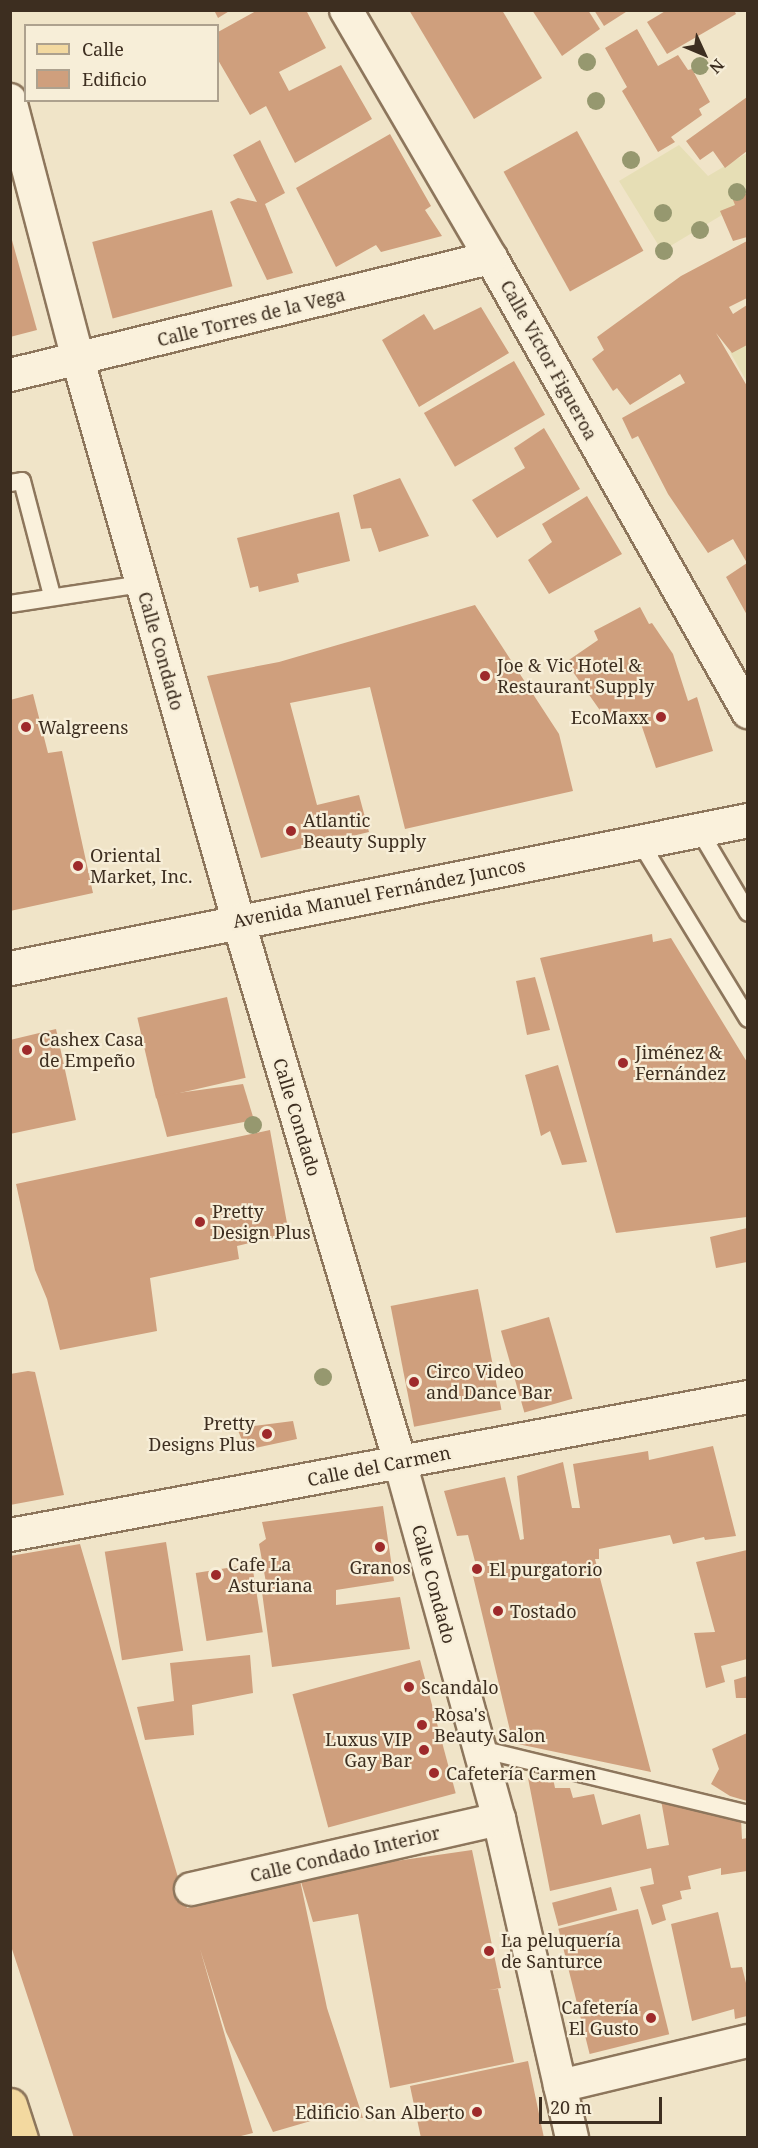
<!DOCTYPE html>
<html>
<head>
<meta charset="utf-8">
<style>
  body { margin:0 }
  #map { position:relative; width:758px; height:2148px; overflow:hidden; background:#f0e4c8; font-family:"Noto Serif",serif }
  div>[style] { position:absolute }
  .farmland>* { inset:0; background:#e6deb5 }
  .building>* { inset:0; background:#cf9f7d; transform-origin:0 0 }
  .roads { filter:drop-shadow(2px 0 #8d765c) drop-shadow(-2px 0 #8d765c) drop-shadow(0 2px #8d765c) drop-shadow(0 -2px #8d765c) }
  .lane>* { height:16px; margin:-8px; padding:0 8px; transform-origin:8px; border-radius:8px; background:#faf1dc }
  .street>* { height:32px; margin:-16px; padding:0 16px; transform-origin:16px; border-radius:16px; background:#faf1dc }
  .secondary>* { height:33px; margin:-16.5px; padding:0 16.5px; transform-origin:16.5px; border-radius:16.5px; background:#faf1dc }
  .primary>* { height:33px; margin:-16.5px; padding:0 16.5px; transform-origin:16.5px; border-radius:16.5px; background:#f3d9a0 }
  .trees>* { width:18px; height:18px; margin:-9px; border-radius:50%; background:#96986f }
  .dots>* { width:16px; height:16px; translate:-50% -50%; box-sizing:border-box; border:3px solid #f7eed8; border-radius:50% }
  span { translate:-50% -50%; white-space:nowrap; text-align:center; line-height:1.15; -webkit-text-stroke:4.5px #f7eed8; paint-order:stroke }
  .street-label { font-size:18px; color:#3d2e20 }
  .poi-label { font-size:18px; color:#3d2e20 }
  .left { translate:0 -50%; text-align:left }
  .right { translate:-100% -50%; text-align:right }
  .frame { position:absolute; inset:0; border:12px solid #3d2e20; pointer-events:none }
  .legend { position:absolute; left:24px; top:24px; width:195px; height:78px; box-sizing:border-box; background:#f7eed8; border:2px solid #ada18e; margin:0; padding:8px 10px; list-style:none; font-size:18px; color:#3d2e20 }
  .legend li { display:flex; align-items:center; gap:12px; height:30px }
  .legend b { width:30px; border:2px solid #ada18e }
  .north { position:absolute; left:674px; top:24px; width:60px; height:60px; -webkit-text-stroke:4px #f7eed8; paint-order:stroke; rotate:134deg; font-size:16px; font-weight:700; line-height:24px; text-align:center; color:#3d2e20 }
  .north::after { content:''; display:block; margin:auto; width:21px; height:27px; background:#3d2e20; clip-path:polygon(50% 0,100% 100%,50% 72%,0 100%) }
  .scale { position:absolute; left:539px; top:2097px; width:123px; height:27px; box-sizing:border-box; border:3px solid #3d2e20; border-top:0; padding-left:8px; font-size:18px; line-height:21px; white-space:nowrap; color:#3d2e20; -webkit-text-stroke:4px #f7eed8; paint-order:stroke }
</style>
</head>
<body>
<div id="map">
  <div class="farmland">
    <div style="clip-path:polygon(679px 145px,708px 176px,747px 153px,747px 200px,662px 251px,619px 181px)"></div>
    <div style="clip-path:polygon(747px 342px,747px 382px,730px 352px)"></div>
  </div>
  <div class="building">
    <div style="clip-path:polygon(214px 10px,231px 10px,218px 18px)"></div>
    <div style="clip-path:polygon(258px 10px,306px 10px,326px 48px,279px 72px,289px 91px,341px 65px,372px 119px,295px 163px,266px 106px,250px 115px,218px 60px,218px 32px)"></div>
    <div style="clip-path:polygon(409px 10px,502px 10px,542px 78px,474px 119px)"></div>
    <div style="clip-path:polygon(532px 10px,588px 10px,600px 29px,562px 56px)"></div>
    <div style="clip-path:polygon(594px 10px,629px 10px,604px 26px)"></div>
    <div style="clip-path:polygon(667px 10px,734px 10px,736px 14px,667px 54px,647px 22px)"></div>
    <div style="clip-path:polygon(637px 29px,658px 66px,678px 55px,688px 70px,692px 69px,710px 102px,699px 109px,702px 115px,671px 137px,675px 142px,658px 152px,622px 91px,627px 87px,605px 48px)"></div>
    <div style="clip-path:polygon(747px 97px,747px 151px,725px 168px,713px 151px,700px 160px,686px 141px)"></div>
    <div style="left:577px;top:131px;width:137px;height:84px;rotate:61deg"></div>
    <div style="clip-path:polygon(390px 134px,431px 206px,425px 210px,442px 236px,381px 252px,376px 245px,336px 267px,296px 188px)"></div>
    <div style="clip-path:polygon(260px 140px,285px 193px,265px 204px,293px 273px,267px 280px,230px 202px,238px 198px,257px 202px,233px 155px)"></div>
    <div style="clip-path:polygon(747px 193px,747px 237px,733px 241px,720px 211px,735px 205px,733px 200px)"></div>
    <div style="left:212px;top:210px;width:79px;height:124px;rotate:75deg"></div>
    <div style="clip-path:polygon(10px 233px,37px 330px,10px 337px)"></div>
    <div style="clip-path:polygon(747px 241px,747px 298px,729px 307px,733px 314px,747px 305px,747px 345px,732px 353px,716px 333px,747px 386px,747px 615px,726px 577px,747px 563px,733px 539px,708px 553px,668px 494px,638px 436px,632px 439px,622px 418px,685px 383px,680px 374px,630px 405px,617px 388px,613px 391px,592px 359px,604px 350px,597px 337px,681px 276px)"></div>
    <div style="clip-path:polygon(481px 307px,509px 353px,419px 407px,382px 340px,424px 314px,434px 330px)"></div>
    <div style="left:514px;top:361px;width:62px;height:104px;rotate:60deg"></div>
    <div style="clip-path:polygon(544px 428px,580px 489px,497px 538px,472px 500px,525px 468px,514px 448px)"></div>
    <div style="clip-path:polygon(400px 478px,429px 536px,379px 552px,371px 528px,361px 529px,353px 495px)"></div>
    <div style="clip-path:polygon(587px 496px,622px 554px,549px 594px,528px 560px,552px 542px,542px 524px)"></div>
    <div style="clip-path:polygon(339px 512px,350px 561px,297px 574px,299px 582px,259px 592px,258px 586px,250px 588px,237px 538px)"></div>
    <div style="clip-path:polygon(475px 605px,559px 734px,573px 791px,405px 829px,370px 687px,290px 703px,317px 805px,359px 795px,369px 832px,261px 858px,207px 676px,279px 662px)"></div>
    <div style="clip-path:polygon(640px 607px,649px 624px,652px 623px,673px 654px,688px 701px,697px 697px,713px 751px,656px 768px,640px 721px,611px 726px,566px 662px,598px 640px,594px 631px)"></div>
    <div style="clip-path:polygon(33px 694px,48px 753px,62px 751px,93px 893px,10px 911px,10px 700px)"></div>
    <div style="clip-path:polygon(652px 934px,653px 942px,671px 938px,747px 1062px,747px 1217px,616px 1233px,540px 958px)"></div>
    <div style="clip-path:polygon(535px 977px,550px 1030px,527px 1035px,516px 981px)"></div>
    <div style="left:227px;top:997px;width:83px;height:92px;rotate:77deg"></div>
    <div style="clip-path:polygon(56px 1029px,76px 1120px,10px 1134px,10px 1040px)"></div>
    <div style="clip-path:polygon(558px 1065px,587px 1162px,562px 1165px,550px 1131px,541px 1136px,525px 1075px)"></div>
    <div style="clip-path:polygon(243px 1084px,254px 1120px,167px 1137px,156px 1096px)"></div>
    <div style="clip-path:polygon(270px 1130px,289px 1234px,237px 1246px,239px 1259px,150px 1278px,157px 1331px,60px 1350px,47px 1299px,35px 1270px,16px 1184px)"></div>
    <div style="clip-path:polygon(747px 1228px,747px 1262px,716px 1268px,710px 1237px)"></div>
    <div style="left:478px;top:1289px;width:123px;height:89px;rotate:79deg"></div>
    <div style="left:549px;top:1317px;width:85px;height:50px;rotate:74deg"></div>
    <div style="clip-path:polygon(28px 1371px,35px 1372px,64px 1495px,10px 1505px,10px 1374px)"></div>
    <div style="clip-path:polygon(293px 1421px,297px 1439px,246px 1450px,237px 1428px)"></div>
    <div style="clip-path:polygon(713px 1446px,736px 1536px,705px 1540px,704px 1537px,673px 1544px,670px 1535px,599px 1549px,599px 1559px,595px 1559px,651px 1772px,513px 1743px,472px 1572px,477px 1569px,468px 1535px,457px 1536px,444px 1491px,505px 1477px,520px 1540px,524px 1539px,517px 1476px,563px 1462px,572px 1508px,580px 1508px,573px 1464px,648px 1451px,649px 1460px)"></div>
    <div style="clip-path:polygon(383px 1506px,394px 1581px,336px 1590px,336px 1605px,400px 1597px,410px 1649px,272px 1667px,262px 1592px,267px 1588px,259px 1544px,266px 1539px,262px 1522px)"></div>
    <div style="left:166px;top:1542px;width:110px;height:62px;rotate:81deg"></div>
    <div style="clip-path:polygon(80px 1544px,187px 1908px,300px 1880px,327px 2008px,363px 2118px,321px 2118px,273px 2132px,226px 2032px,200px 1949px,253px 2133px,233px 2138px,74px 2138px,10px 1943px,10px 1556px)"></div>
    <div style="clip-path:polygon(747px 1550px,747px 1659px,721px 1666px,725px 1682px,706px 1688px,694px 1633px,715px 1632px,696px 1562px)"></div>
    <div style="left:252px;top:1564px;width:69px;height:57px;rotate:81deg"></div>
    <div style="clip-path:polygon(250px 1655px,253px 1693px,192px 1705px,194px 1735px,145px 1740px,137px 1707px,174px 1701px,170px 1663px)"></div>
    <div style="left:420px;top:1660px;width:138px;height:132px;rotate:75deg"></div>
    <div style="clip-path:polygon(747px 1676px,747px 1698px,736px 1698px,734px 1680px)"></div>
    <div style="clip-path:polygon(747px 1733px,747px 1801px,730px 1796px,711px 1784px,719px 1769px,712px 1749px)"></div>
    <div style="clip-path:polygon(528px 1778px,553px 1778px,555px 1788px,570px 1788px,573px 1798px,594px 1794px,602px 1825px,640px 1814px,647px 1849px,669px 1845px,661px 1800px,741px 1819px,742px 1839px,747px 1838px,747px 1871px,721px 1875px,721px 1868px,688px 1876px,691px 1889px,680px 1891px,682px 1899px,662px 1905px,666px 1920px,652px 1925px,640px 1887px,654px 1884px,651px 1868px,550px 1891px)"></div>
    <div style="clip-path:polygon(472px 1850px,501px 1988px,489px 1990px,498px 1989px,514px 2062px,390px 2088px,358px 1914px,313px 1922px,299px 1875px)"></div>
    <div style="left:611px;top:1887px;width:24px;height:61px;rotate:75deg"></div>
    <div style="left:638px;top:1909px;width:129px;height:82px;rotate:76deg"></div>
    <div style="clip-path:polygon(718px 1912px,731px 1968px,742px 1967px,747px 1987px,747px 2016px,735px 2019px,734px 2009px,692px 2021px,671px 1924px)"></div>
    <div style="clip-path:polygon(528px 2061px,544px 2138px,421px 2138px,410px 2086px)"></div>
  </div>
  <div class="roads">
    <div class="lane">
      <div style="left:10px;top:483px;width:12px;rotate:-9deg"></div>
      <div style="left:22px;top:481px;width:118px;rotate:75.3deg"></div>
      <div style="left:10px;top:604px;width:134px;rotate:-8.6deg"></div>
      <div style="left:699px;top:830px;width:96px;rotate:59.4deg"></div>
      <div style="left:640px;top:842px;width:207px;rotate:58.6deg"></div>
      <div style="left:480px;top:1749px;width:276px;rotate:13.6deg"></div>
    </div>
    <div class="street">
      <div style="left:346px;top:10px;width:287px;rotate:59.7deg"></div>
      <div style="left:491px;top:258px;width:522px;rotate:60.49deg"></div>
      <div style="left:10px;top:100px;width:269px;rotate:75.3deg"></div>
      <div style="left:78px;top:360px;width:582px;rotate:74.05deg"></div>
      <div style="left:238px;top:920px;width:566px;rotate:73.36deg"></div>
      <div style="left:400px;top:1462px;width:370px;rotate:74.5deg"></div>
      <div style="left:499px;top:1819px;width:327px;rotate:77.1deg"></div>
      <div style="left:10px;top:375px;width:495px;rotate:-13.7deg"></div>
      <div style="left:10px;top:1535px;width:751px;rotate:-10.59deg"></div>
      <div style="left:191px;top:1889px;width:316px;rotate:-12.8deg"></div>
      <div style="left:560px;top:2086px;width:193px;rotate:-13.5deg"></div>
    </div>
    <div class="secondary">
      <div style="left:10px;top:968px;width:753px;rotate:-11.34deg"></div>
    </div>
    <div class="primary">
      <div style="left:10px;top:2105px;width:35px;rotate:72deg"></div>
    </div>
  </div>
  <div class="trees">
    <div style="left:587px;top:62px"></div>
    <div style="left:700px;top:66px"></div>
    <div style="left:596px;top:101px"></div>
    <div style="left:631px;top:160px"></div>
    <div style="left:737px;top:192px"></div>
    <div style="left:663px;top:213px"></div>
    <div style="left:700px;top:230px"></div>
    <div style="left:664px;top:251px"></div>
    <div style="left:253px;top:1125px"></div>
    <div style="left:323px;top:1377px"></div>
  </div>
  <div class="dots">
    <div style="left:485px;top:676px;background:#9e2a2b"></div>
    <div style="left:661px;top:717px;background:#9e2a2b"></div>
    <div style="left:26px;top:727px;background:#9e2a2b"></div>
    <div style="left:291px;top:831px;background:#9e2a2b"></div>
    <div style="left:78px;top:866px;background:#9e2a2b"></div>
    <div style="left:27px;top:1050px;background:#9e2a2b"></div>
    <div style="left:623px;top:1063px;background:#9e2a2b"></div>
    <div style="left:200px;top:1222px;background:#9e2a2b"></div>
    <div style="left:414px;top:1382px;background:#9e2a2b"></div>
    <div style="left:267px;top:1434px;background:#9e2a2b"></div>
    <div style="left:380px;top:1547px;background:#9e2a2b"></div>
    <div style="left:477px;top:1569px;background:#9e2a2b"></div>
    <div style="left:216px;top:1575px;background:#9e2a2b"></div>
    <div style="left:498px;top:1611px;background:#9e2a2b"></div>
    <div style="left:409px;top:1687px;background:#9e2a2b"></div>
    <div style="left:422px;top:1725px;background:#9e2a2b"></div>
    <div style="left:424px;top:1750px;background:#9e2a2b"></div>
    <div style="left:434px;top:1773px;background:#9e2a2b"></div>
    <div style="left:489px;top:1951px;background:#9e2a2b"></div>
    <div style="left:651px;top:2018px;background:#9e2a2b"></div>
    <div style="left:477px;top:2112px;background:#9e2a2b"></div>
  </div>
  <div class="street-label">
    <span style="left:251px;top:317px;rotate:-14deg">Calle Torres de la Vega</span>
    <span style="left:549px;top:360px;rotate:61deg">Calle Víctor Figueroa</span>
    <span style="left:161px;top:651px;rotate:74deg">Calle Condado</span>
    <span style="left:379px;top:893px;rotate:-11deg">Avenida Manuel Fernández Juncos</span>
    <span style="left:297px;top:1117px;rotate:73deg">Calle Condado</span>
    <span style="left:379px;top:1466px;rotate:-11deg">Calle del Carmen</span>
    <span style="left:434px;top:1584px;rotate:75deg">Calle Condado</span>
    <span style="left:345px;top:1854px;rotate:-13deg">Calle Condado Interior</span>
  </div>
  <div class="poi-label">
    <span class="left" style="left:497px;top:676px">Joe &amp; Vic Hotel &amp;<br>Restaurant Supply</span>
    <span class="right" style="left:649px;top:717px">EcoMaxx</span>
    <span class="left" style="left:38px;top:727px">Walgreens</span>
    <span class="left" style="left:303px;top:831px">Atlantic<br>Beauty Supply</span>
    <span class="left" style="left:90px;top:866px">Oriental<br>Market, Inc.</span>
    <span class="left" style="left:39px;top:1050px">Cashex Casa<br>de Empeño</span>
    <span class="left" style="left:635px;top:1063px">Jiménez &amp;<br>Fernández</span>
    <span class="left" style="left:212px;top:1222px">Pretty<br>Design Plus</span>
    <span class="left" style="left:426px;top:1382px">Circo Video<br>and Dance Bar</span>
    <span class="right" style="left:255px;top:1434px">Pretty<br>Designs Plus</span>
    <span class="left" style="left:228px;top:1575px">Cafe La<br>Asturiana</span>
    <span style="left:380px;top:1567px">Granos</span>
    <span class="left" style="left:489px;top:1569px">El purgatorio</span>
    <span class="left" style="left:510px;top:1611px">Tostado</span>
    <span class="left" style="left:421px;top:1687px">Scandalo</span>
    <span class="left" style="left:434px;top:1725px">Rosa's<br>Beauty Salon</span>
    <span class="right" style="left:412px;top:1750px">Luxus VIP<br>Gay Bar</span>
    <span class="left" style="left:446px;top:1773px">Cafetería Carmen</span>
    <span class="left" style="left:501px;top:1951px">La peluquería<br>de Santurce</span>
    <span class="right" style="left:639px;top:2018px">Cafetería<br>El Gusto</span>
    <span class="right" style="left:465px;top:2112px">Edificio San Alberto</span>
  </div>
  <div class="frame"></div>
  <ul class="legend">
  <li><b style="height:8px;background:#f3d9a0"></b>Calle</li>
  <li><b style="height:16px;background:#cf9f7d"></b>Edificio</li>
  </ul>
  <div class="north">N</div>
  <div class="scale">20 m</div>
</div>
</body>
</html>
